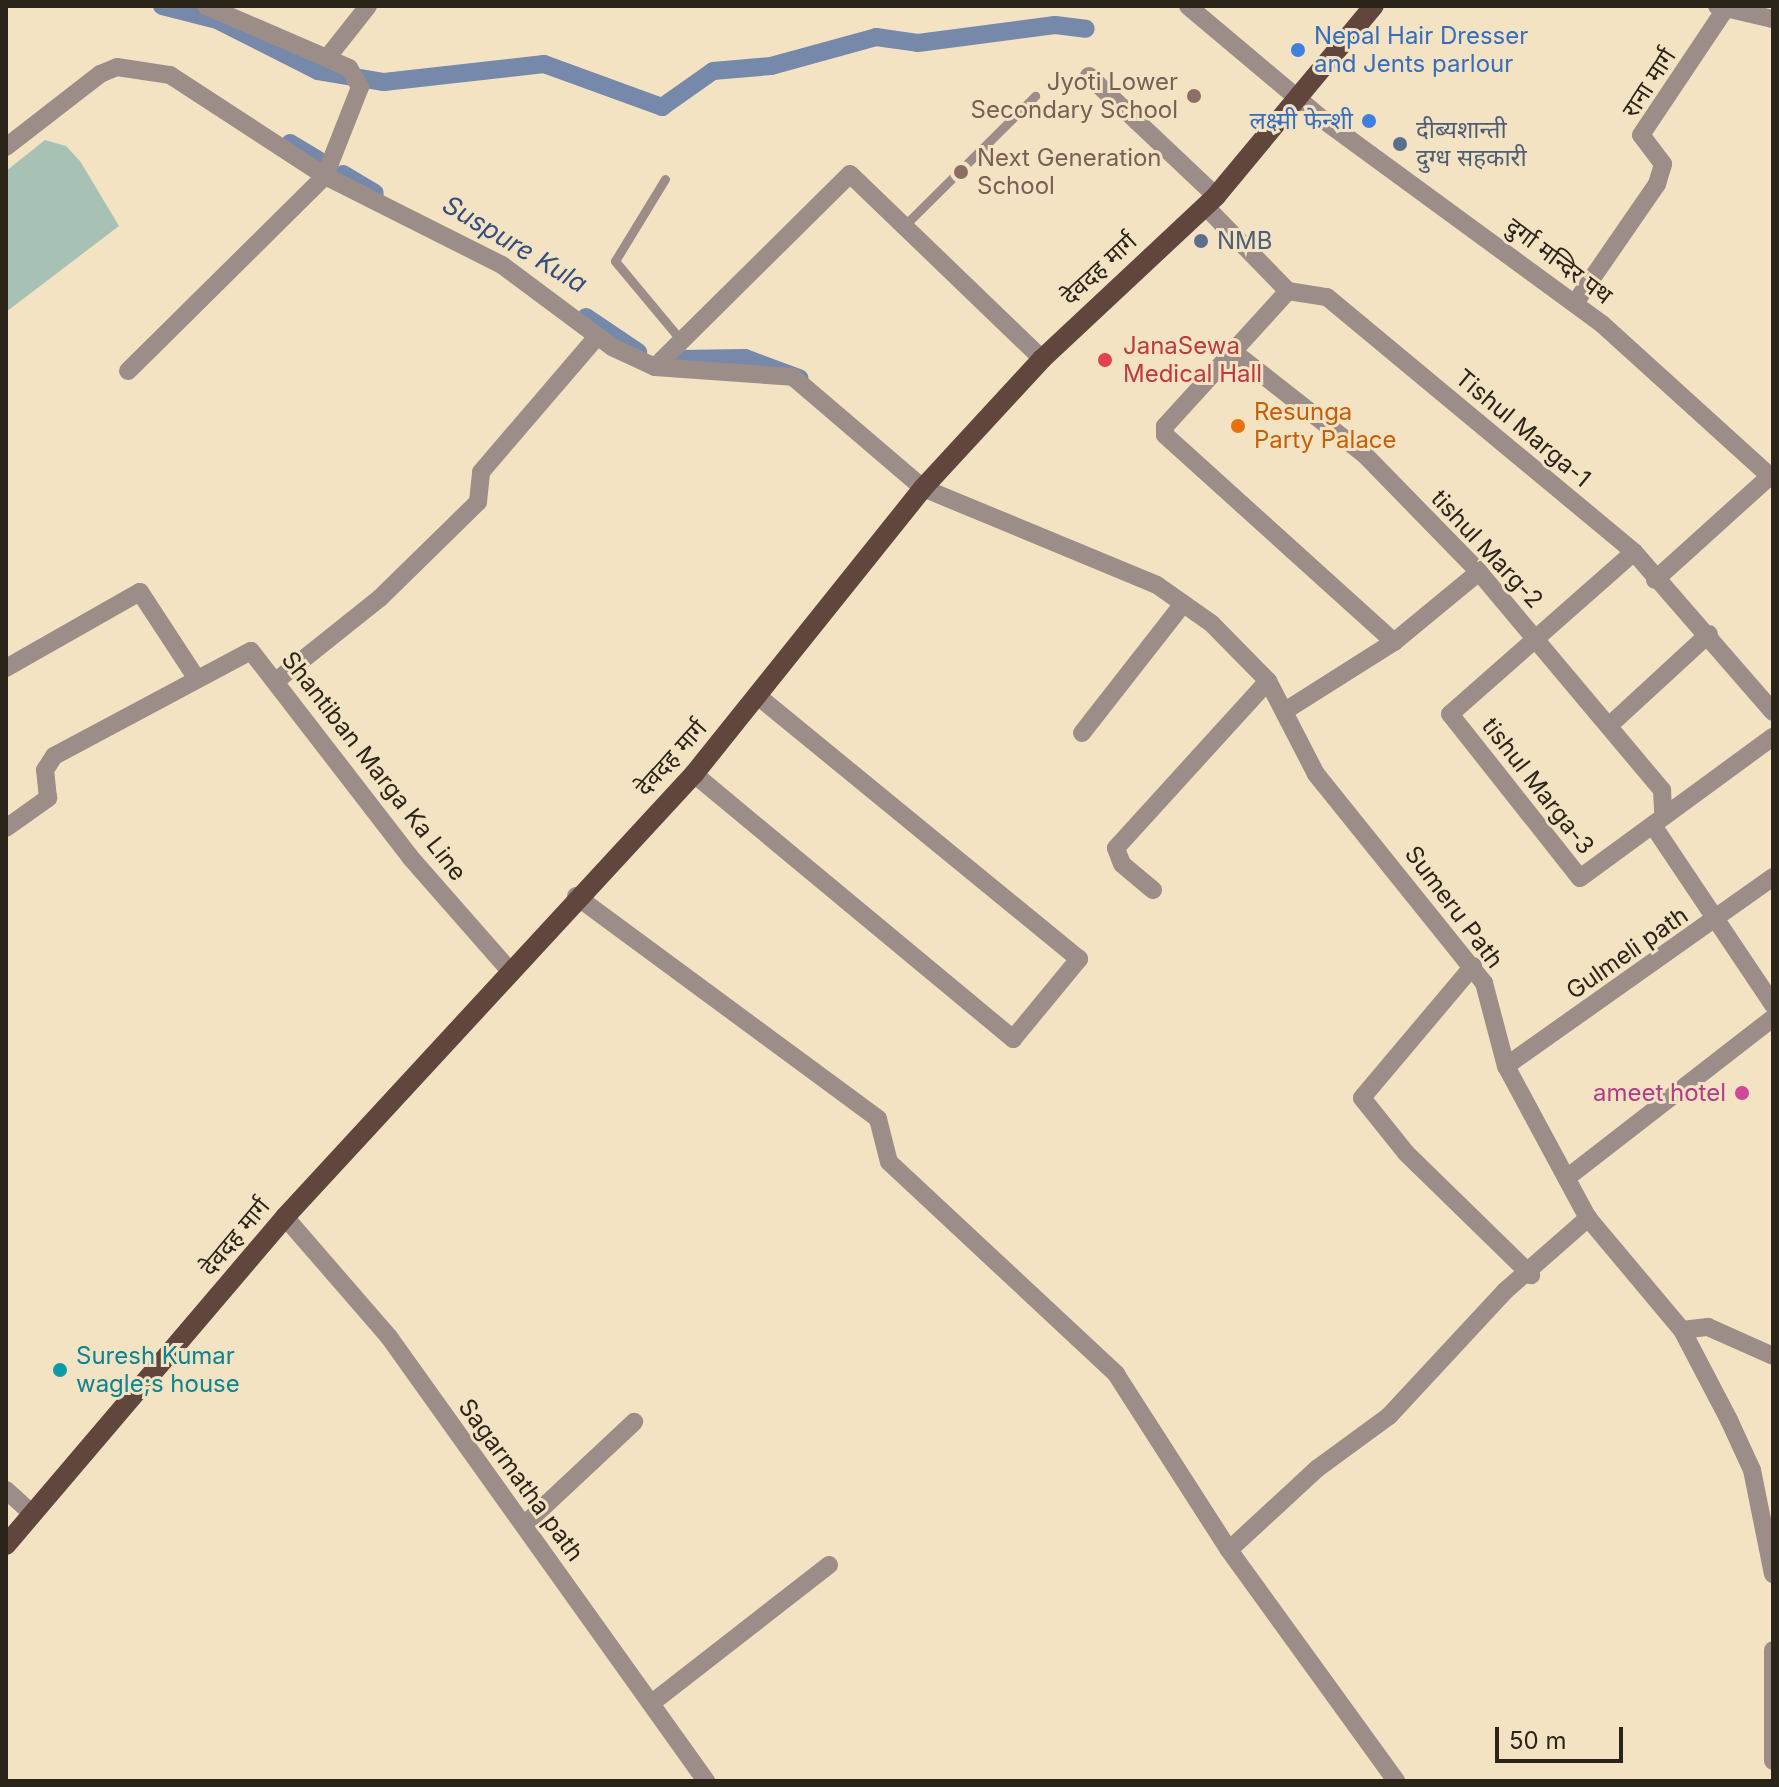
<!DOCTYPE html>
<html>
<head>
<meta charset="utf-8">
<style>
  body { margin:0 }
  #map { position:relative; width:1779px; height:1787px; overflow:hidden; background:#f4e3c3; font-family:Inter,"Noto Sans Devanagari",sans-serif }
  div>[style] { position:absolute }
  .green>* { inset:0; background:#a7c2b4 }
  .canal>* { height:18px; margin:-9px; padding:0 9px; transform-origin:9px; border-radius:9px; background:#7689ab }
  .lane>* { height:9px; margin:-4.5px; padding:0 4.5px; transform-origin:4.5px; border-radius:4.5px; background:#9d8d88 }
  .street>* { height:18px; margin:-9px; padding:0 9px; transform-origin:9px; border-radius:9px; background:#9d8d88 }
  .primary>* { height:20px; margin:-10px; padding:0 10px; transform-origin:10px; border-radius:10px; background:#61463e }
  .dots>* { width:22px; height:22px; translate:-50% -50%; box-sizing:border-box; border:4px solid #f4e3c3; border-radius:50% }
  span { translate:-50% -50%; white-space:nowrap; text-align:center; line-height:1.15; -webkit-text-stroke:6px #f4e3c3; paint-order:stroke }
  .shop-label { font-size:24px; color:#366cbe }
  .left { translate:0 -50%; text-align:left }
  .right { translate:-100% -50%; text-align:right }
  .education-label { font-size:24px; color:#785e54 }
  .street-label { font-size:24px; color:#2b2418 }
  .service-label { font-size:24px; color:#4e5e75 }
  .health-label { font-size:24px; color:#be3a42 }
  .food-label { font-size:24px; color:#c56008 }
  .hotel-label { font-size:24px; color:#b23c85 }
  .culture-label { font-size:24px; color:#0d838f }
  .water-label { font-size:26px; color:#334d7c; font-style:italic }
  .frame { position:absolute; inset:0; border:8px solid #2b2418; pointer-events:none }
  .scale { position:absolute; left:1495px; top:1727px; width:128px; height:36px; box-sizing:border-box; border:4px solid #2b2418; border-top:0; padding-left:10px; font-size:24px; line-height:28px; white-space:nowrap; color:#2b2418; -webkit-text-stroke:6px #f4e3c3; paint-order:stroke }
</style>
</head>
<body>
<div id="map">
  <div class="green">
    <div style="clip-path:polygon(45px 140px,66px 146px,80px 161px,119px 226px,6px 312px,6px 171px)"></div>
  </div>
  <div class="canal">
    <div style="left:162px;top:6px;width:57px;rotate:14.3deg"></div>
    <div style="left:217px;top:20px;width:113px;rotate:26.8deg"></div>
    <div style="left:318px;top:71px;width:67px;rotate:9.5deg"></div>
    <div style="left:384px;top:82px;width:161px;rotate:-6.4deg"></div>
    <div style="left:544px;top:64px;width:126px;rotate:20deg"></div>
    <div style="left:662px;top:107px;width:62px;rotate:-35.2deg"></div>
    <div style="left:713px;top:71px;width:58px;rotate:-4.9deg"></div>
    <div style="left:771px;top:66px;width:109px;rotate:-15.4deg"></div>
    <div style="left:876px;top:37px;width:42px;rotate:8.1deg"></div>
    <div style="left:918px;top:43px;width:138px;rotate:-7.5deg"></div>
    <div style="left:1055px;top:25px;width:31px;rotate:7deg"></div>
    <div style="left:290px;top:143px;width:33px;rotate:31deg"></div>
    <div style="left:343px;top:174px;width:37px;rotate:31deg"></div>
    <div style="left:586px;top:317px;width:63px;rotate:33.9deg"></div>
    <div style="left:679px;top:359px;width:66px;rotate:-0.9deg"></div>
    <div style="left:745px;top:358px;width:58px;rotate:20.3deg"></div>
  </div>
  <div class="lane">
    <div style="left:665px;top:179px;width:96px;rotate:121.4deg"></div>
    <div style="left:615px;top:261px;width:102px;rotate:50.2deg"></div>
    <div style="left:904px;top:226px;width:185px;rotate:-44.8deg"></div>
  </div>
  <div class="street">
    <div style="left:206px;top:6px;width:132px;rotate:23.3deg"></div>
    <div style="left:1188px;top:6px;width:175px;rotate:40.1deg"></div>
    <div style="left:1322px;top:119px;width:347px;rotate:36.2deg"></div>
    <div style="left:1602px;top:324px;width:231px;rotate:42.2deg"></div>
    <div style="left:1717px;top:6px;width:57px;rotate:13.1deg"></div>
    <div style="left:1089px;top:76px;width:175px;rotate:43.4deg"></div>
    <div style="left:6px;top:147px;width:119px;rotate:-37.8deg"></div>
    <div style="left:100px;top:74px;width:18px;rotate:-22deg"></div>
    <div style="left:117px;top:67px;width:54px;rotate:8.6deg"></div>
    <div style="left:170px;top:75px;width:185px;rotate:33.1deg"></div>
    <div style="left:325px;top:176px;width:198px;rotate:26.7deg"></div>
    <div style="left:502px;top:265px;width:137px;rotate:36.7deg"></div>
    <div style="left:612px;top:347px;width:47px;rotate:24.9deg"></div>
    <div style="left:655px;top:367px;width:138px;rotate:4.1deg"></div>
    <div style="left:793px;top:377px;width:171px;rotate:40.5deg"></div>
    <div style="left:923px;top:488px;width:253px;rotate:22.5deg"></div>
    <div style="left:1157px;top:585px;width:67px;rotate:35.3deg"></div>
    <div style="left:1212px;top:624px;width:80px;rotate:45.5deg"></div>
    <div style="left:1268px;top:681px;width:105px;rotate:62.7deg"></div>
    <div style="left:1316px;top:774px;width:268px;rotate:51.2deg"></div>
    <div style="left:1484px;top:983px;width:86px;rotate:75.2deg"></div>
    <div style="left:1506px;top:1066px;width:173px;rotate:61.7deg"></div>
    <div style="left:1588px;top:1218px;width:146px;rotate:50deg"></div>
    <div style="left:1682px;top:1330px;width:102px;rotate:62.4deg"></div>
    <div style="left:1729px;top:1420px;width:55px;rotate:65.3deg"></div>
    <div style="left:1752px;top:1470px;width:106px;rotate:78.6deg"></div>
    <div style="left:1205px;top:206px;width:119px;rotate:45.7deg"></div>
    <div style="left:1288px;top:291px;width:183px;rotate:132.3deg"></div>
    <div style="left:1165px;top:426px;width:9px;rotate:90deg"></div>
    <div style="left:1165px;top:435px;width:309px;rotate:42.1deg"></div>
    <div style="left:1288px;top:291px;width:39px;rotate:9deg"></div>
    <div style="left:1327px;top:297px;width:399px;rotate:39.7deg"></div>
    <div style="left:1634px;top:552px;width:212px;rotate:49deg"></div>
    <div style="left:1575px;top:303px;width:145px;rotate:-55.4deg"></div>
    <div style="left:1657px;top:184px;width:21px;rotate:-73deg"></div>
    <div style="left:1663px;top:164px;width:36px;rotate:-127deg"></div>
    <div style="left:1641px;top:135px;width:153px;rotate:-56.2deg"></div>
    <div style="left:1235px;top:353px;width:164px;rotate:38.1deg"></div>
    <div style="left:1364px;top:454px;width:165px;rotate:45.7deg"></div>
    <div style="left:1479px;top:572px;width:285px;rotate:50deg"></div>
    <div style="left:1662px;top:790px;width:21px;rotate:87deg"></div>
    <div style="left:655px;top:367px;width:274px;rotate:-44.7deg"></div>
    <div style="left:850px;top:174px;width:267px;rotate:43.9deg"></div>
    <div style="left:128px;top:371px;width:277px;rotate:-44.7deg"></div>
    <div style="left:325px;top:176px;width:96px;rotate:-68.5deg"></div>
    <div style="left:360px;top:87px;width:22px;rotate:-120deg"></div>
    <div style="left:349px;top:68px;width:24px;rotate:-156deg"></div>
    <div style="left:327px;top:58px;width:66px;rotate:-51.7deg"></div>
    <div style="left:1634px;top:552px;width:245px;rotate:138.6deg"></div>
    <div style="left:1450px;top:714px;width:209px;rotate:51.6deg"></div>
    <div style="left:1580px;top:878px;width:239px;rotate:-36.2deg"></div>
    <div style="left:1655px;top:580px;width:155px;rotate:-42.1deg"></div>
    <div style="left:6px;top:668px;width:154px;rotate:-29.6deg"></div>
    <div style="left:140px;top:592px;width:100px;rotate:56.8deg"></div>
    <div style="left:276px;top:681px;width:133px;rotate:-38.6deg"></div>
    <div style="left:380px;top:598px;width:137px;rotate:-44.4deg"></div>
    <div style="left:478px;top:502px;width:30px;rotate:-84deg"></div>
    <div style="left:481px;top:472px;width:177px;rotate:-49.4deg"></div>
    <div style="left:1288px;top:709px;width:125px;rotate:-32.3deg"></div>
    <div style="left:1394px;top:642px;width:110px;rotate:-39.5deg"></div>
    <div style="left:1611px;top:724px;width:133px;rotate:-42.6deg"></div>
    <div style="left:1082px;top:733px;width:162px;rotate:-52deg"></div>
    <div style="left:694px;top:774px;width:415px;rotate:39.7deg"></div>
    <div style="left:1013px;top:1039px;width:104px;rotate:-50.5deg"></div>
    <div style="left:1079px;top:959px;width:414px;rotate:-140.7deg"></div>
    <div style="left:1654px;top:827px;width:214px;rotate:56.2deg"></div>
    <div style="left:6px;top:828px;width:52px;rotate:-35.5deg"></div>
    <div style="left:48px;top:798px;width:28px;rotate:-96deg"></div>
    <div style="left:45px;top:770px;width:17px;rotate:-57deg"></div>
    <div style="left:54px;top:756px;width:223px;rotate:-28.1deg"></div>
    <div style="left:251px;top:651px;width:260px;rotate:52.3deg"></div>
    <div style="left:410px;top:857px;width:153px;rotate:48.7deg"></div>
    <div style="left:1153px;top:890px;width:40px;rotate:-140deg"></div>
    <div style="left:1122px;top:864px;width:17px;rotate:-111deg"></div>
    <div style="left:1116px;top:848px;width:226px;rotate:-47.7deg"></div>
    <div style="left:576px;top:896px;width:375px;rotate:36.4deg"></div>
    <div style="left:878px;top:1119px;width:44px;rotate:75.7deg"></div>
    <div style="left:889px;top:1162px;width:311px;rotate:43deg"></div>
    <div style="left:1116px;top:1374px;width:209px;rotate:57.3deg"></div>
    <div style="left:1229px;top:1550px;width:285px;rotate:54.1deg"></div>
    <div style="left:1473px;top:966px;width:172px;rotate:130.1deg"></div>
    <div style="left:1362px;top:1098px;width:70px;rotate:51.3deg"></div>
    <div style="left:1406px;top:1153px;width:175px;rotate:44.3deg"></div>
    <div style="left:1506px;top:1066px;width:327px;rotate:-35.3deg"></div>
    <div style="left:1568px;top:1177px;width:259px;rotate:-37.8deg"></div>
    <div style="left:285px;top:1217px;width:159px;rotate:49.1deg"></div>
    <div style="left:389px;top:1337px;width:546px;rotate:54.47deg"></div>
    <div style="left:1682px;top:1330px;width:26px;rotate:-7deg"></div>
    <div style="left:1708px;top:1327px;width:71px;rotate:24deg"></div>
    <div style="left:6px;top:1490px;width:36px;rotate:42deg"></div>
    <div style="left:524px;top:1525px;width:151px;rotate:-43.1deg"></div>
    <div style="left:1229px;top:1550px;width:121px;rotate:-42.7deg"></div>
    <div style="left:1318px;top:1468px;width:88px;rotate:-36.2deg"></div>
    <div style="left:1389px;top:1416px;width:171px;rotate:-47.1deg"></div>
    <div style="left:1505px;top:1291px;width:111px;rotate:-41.3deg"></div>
    <div style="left:1773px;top:1650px;width:111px;rotate:90deg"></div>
    <div style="left:653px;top:1702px;width:223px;rotate:-37.9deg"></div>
  </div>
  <div class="primary">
    <div style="left:6px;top:1545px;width:431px;rotate:-49.6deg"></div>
    <div style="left:285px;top:1217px;width:603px;rotate:-47.29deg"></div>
    <div style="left:694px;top:774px;width:366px;rotate:-51.3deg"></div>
    <div style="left:923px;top:488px;width:176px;rotate:-47.3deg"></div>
    <div style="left:1042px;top:359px;width:238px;rotate:-43.1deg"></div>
    <div style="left:1216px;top:196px;width:247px;rotate:-50.3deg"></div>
  </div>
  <div class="dots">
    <div style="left:1298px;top:50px;background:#3f7fe0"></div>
    <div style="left:1194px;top:96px;background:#8d6e63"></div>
    <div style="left:1369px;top:121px;background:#3f7fe0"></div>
    <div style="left:1400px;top:144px;background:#5c6f8a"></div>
    <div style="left:961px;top:172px;background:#8d6e63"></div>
    <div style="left:1201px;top:241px;background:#5c6f8a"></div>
    <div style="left:1105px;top:360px;background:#e0444e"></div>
    <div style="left:1238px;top:426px;background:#e8710a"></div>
    <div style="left:1742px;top:1093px;background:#d1479c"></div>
    <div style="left:60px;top:1370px;background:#0f9aa8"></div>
  </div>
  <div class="shop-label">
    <span class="left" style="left:1314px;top:50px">Nepal Hair Dresser<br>and Jents parlour</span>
    <span class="right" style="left:1353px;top:121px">लक्ष्मी फेन्शी</span>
  </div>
  <div class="education-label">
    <span class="right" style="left:1178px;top:96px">Jyoti Lower<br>Secondary School</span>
    <span class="left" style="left:977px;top:172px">Next Generation<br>School</span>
  </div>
  <div class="street-label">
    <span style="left:1649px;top:83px;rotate:-57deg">राना मार्ग</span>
    <span style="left:1559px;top:261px;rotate:37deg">दुर्गा मन्दिर पथ</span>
    <span style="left:1099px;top:269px;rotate:-43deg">देवदह मार्ग</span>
    <span style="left:1523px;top:428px;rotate:40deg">Tishul Marga-1</span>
    <span style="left:1487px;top:549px;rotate:47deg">tishul Marg-2</span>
    <span style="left:671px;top:758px;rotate:-48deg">देवदह मार्ग</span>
    <span style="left:374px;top:766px;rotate:52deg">Shantiban Marga Ka Line</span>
    <span style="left:1538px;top:786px;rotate:52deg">tishul Marga-3</span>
    <span style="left:1454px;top:907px;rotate:53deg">Sumeru Path</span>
    <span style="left:1627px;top:953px;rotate:-35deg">Gulmeli path</span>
    <span style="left:235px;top:1237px;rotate:-50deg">देवदह मार्ग</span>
    <span style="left:521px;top:1480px;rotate:54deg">Sagarmatha path</span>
  </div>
  <div class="service-label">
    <span class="left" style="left:1416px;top:144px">दीब्यशान्ती<br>दुग्ध सहकारी</span>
    <span class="left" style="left:1217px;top:241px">NMB</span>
  </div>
  <div class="health-label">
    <span class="left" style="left:1123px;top:360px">JanaSewa<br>Medical Hall</span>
  </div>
  <div class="food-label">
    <span class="left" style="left:1254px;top:426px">Resunga<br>Party Palace</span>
  </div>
  <div class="hotel-label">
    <span class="right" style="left:1726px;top:1093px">ameet hotel</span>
  </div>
  <div class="culture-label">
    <span class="left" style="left:76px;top:1370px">Suresh Kumar<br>wagle;s house</span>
  </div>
  <div class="water-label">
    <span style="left:515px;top:244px;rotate:31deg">Suspure Kula</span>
  </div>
  <div class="frame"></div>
  <div class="scale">50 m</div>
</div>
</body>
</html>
